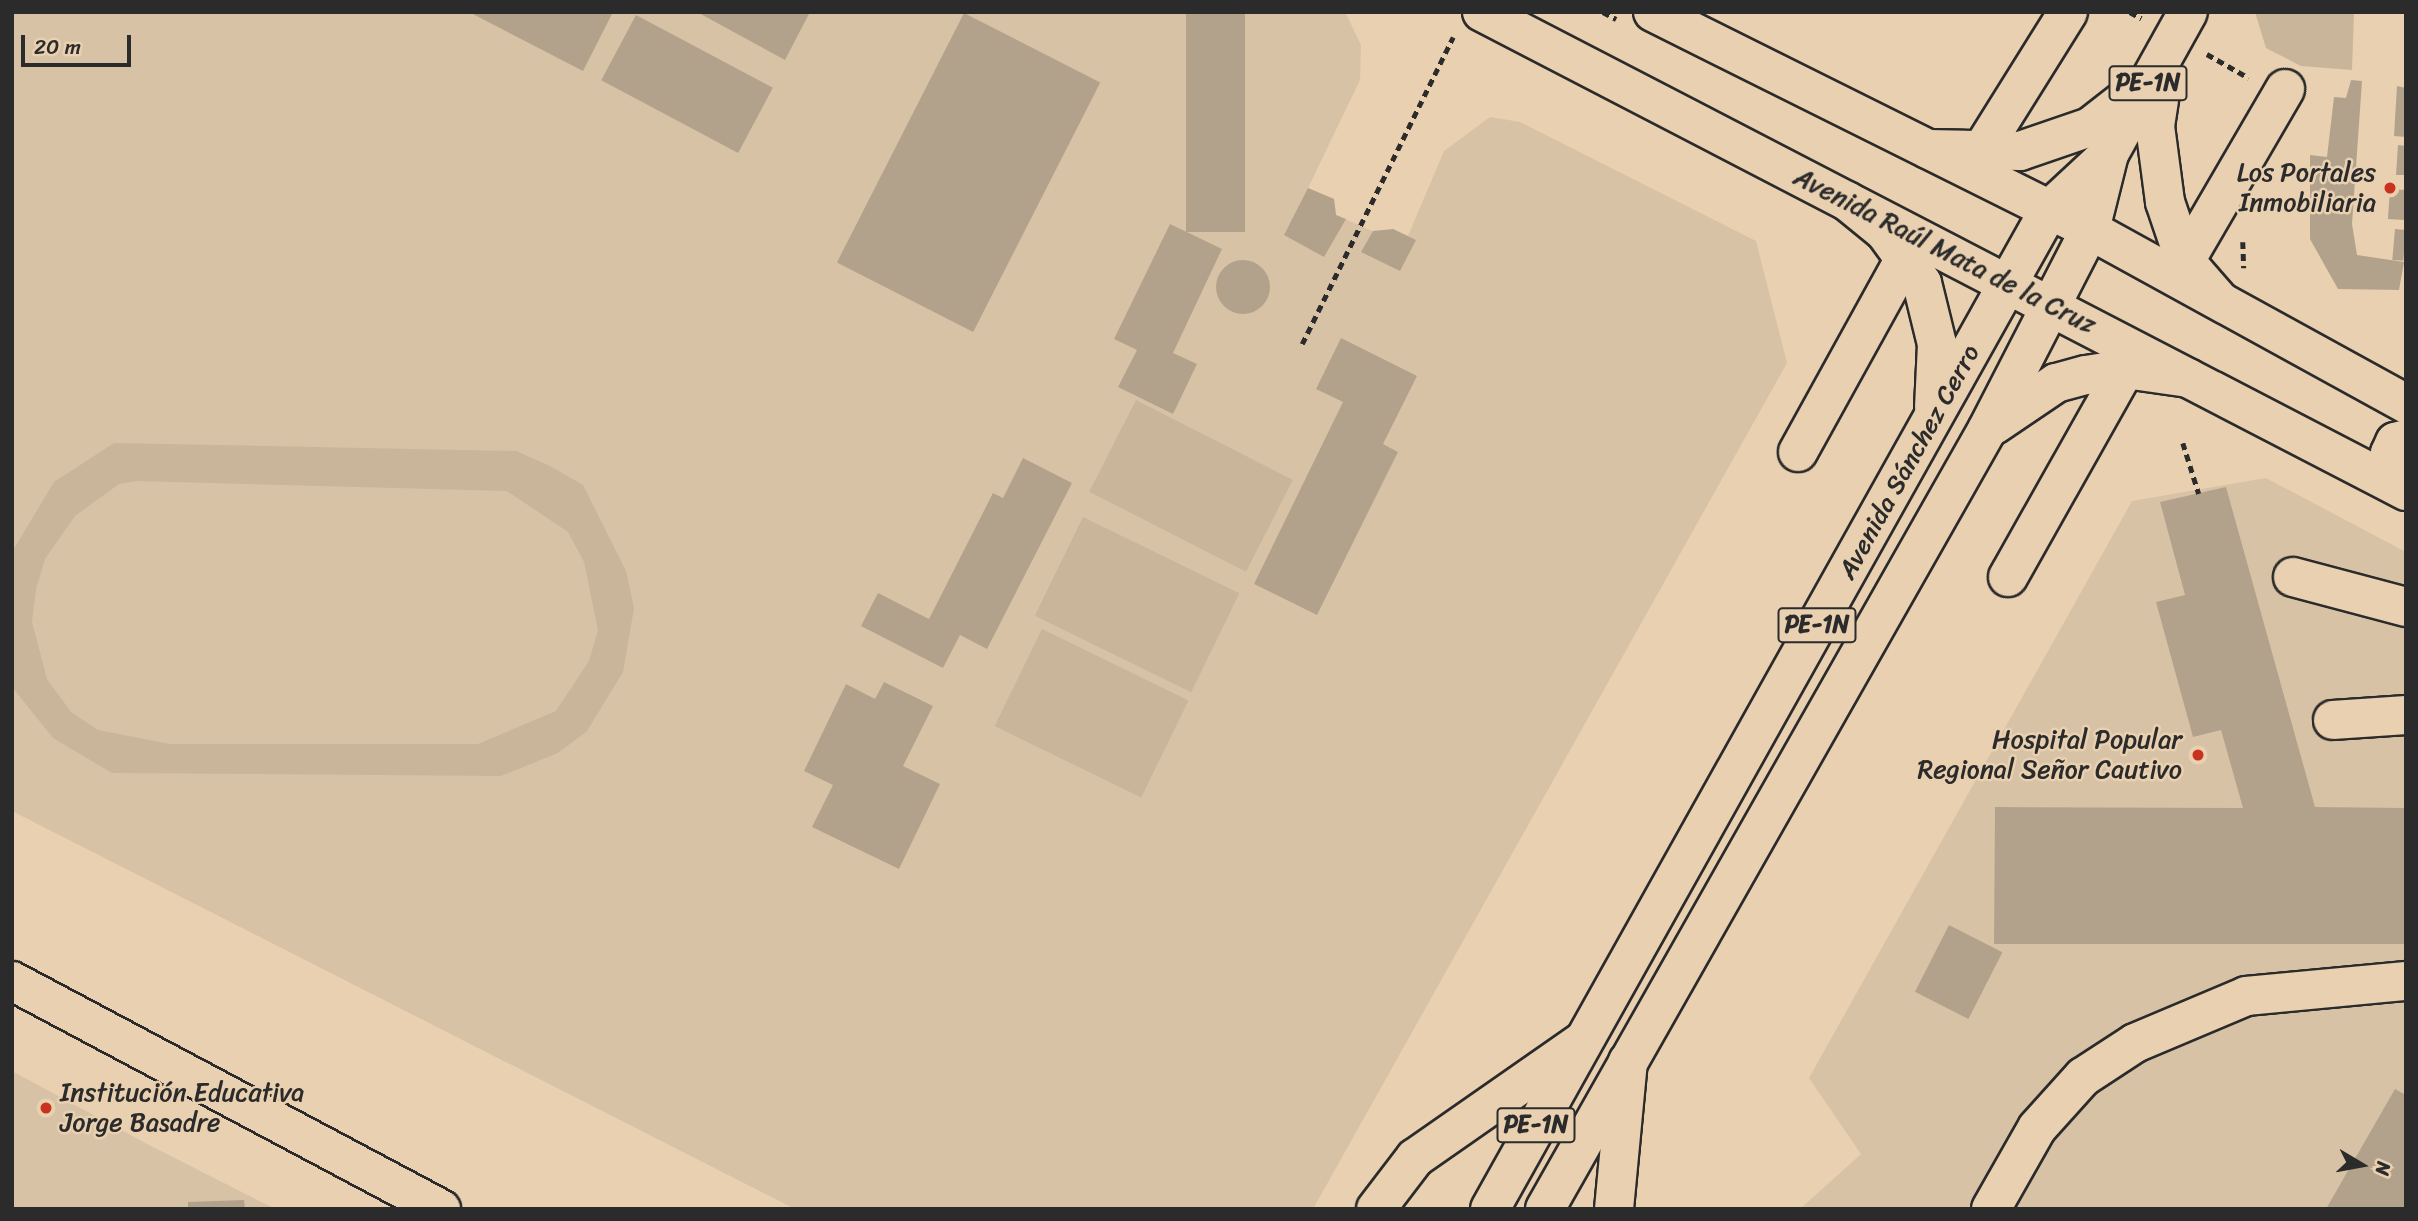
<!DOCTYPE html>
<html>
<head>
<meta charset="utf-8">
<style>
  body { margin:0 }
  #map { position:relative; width:2418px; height:1221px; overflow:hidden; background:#e8d0b0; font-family:Sriracha,sans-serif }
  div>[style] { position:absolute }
  .built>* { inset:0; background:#d8c2a5 }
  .green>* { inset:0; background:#c9b59a; transform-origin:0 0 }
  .building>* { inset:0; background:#b3a28b; transform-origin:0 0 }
  .round { border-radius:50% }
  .path>* { height:4.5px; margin-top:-2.25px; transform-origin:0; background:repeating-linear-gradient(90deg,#2b2b2b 0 7px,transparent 0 12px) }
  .roads { filter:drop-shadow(2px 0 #2b2b2b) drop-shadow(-2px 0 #2b2b2b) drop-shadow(0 2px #2b2b2b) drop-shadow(0 -2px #2b2b2b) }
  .minor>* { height:38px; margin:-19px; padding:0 19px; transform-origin:19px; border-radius:19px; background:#e8d0b0 }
  .major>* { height:38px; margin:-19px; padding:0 19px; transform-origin:19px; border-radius:19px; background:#e8d0b0 }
  .highway>* { height:38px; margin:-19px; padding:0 19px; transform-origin:19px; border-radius:19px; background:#e8d0b0 }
  .dots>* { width:19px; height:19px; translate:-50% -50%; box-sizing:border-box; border:4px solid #e8d0b0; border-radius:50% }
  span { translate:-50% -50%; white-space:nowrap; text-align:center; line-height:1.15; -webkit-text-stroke:5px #e8d0b0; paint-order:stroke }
  .shield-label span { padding:2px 5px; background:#e8d0b0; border:2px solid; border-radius:5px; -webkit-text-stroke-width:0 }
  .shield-label { font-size:24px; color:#2b2b2b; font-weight:700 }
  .poi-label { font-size:26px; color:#2b2b2b }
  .right { translate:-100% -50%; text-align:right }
  .left { translate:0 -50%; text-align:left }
  .street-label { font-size:26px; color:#2b2b2b }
  .frame { position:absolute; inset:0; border:14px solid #2b2b2b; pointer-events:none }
  .north { position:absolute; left:2327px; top:1130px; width:70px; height:70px; -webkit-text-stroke:5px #e8d0b0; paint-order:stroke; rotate:100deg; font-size:19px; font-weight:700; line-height:28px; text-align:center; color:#2b2b2b }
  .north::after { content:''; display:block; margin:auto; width:24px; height:32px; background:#2b2b2b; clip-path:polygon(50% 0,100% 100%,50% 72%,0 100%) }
  .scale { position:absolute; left:21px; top:35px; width:110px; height:32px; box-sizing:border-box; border:4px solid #2b2b2b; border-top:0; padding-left:9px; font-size:21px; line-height:24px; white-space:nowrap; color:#2b2b2b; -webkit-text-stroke:5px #e8d0b0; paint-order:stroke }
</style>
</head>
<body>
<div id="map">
  <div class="built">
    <div style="clip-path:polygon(12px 12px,1345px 12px,1361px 45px,1360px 80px,1308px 188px,1334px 199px,1336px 215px,1379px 234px,1393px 229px,1408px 236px,1444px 151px,1490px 117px,1520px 122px,1756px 241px,1787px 363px,1313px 1209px,795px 1209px,12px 811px)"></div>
    <div style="clip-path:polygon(2266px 478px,2406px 552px,2406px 1209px,1800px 1209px,1861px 1154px,1809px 1078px,2132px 501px)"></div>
    <div style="clip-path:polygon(12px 1071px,149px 1145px,275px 1209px,12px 1209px)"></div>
  </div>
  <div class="green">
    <div style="clip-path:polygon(2255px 12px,2354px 12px,2352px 70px,2301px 66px,2266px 48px)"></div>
    <div style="left:1136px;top:400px;width:176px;height:103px;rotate:27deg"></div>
    <div style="clip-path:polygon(evenodd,114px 443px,516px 451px,550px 466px,583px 485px,626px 571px,634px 608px,623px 672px,587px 731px,558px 753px,501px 776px,112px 773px,53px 738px,12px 687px,12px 552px,54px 482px,114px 443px,137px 481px,507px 491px,568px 532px,584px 562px,598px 630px,589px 661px,556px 711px,478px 744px,170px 744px,98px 730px,71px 712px,47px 679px,32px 622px,36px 589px,45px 559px,75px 516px,119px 484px,137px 481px)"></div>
    <div style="left:1083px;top:517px;width:174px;height:110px;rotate:26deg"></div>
    <div style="left:1042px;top:629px;width:163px;height:108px;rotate:26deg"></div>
  </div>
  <div class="building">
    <div style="clip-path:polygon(469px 12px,613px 12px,583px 71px)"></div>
    <div style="clip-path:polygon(697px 12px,810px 12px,785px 60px)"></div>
    <div style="left:1186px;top:12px;width:59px;height:220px"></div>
    <div style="left:964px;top:13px;width:153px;height:280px;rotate:27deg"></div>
    <div style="left:636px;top:15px;width:155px;height:74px;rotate:28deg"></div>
    <div style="clip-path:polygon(2351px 80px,2362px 81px,2352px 224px,2357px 255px,2404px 262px,2399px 290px,2338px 289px,2310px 239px,2310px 155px,2327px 157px,2334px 97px,2346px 98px)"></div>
    <div style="clip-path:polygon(2397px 86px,2406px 88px,2406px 137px,2394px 136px)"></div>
    <div style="clip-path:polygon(2398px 145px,2406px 146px,2406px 175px,2396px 175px)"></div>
    <div style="clip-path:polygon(1308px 188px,1334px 199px,1336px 215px,1346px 219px,1324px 257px,1284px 235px)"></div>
    <div style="left:2390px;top:189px;width:16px;height:30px;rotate:4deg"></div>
    <div style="clip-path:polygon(1170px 224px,1222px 249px,1173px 353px,1197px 364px,1173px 414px,1118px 387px,1137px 350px,1114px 339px)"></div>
    <div style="clip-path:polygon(1393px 229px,1416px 240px,1400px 271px,1361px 252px,1373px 231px)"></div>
    <div style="left:2395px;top:229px;width:11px;height:31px;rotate:5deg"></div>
    <div class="round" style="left:1216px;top:260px;width:54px;height:54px"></div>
    <div style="clip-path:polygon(1341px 338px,1417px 376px,1383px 444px,1398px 452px,1317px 615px,1254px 584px,1343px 402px,1316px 389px)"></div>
    <div style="clip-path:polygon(1023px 458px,1072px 483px,987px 649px,960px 635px,943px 668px,861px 626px,878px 593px,929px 619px,993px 493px,1003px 498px)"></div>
    <div style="clip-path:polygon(2226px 487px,2315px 807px,2406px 808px,2406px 944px,1994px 944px,1995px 807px,2243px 808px,2221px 730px,2193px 737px,2156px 602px,2185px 595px,2160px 502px)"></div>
    <div style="clip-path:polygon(884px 682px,933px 706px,903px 766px,940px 784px,899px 869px,812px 827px,833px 785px,804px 771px,846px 684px,875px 699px)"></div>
    <div style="left:1949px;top:925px;width:60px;height:75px;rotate:27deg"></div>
    <div style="clip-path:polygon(2395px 1089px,2406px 1095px,2406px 1209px,2326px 1209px)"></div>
    <div style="clip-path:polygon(244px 1200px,245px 1209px,188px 1209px,188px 1202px)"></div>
  </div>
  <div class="path">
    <div style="left:1603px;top:12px;width:15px;rotate:28deg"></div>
    <div style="left:2130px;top:12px;width:13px;rotate:29deg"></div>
    <div style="left:2207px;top:54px;width:48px;rotate:29.7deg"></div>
    <div style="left:2243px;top:242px;width:26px;rotate:88deg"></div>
    <div style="left:1302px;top:344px;width:342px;rotate:-63.8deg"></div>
    <div style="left:2183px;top:443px;width:53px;rotate:72.6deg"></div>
  </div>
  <div class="roads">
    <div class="minor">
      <div style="left:1980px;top:153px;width:166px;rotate:-58deg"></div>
      <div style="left:2185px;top:261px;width:199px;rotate:-59.8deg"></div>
      <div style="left:1798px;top:452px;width:224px;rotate:-61.1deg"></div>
      <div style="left:2008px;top:577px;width:239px;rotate:-60.6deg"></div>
      <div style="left:2293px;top:577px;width:117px;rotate:14.9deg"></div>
      <div style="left:2333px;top:720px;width:73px;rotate:-3.9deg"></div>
      <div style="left:12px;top:981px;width:486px;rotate:28deg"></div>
      <div style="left:1991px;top:1209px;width:93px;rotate:-60.4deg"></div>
      <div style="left:2037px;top:1128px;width:69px;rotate:-48deg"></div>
      <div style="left:2083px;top:1077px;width:62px;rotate:-33.2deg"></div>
      <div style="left:2135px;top:1043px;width:121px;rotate:-22.9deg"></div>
      <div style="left:2246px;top:996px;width:161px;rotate:-5.4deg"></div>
    </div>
    <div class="major">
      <div style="left:1482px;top:12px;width:1041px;rotate:27.4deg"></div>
      <div style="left:1653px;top:12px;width:488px;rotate:26.5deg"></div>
      <div style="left:2090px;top:230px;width:361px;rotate:28.8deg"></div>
      <div style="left:2406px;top:439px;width:11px;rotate:165deg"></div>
      <div style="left:2395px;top:442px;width:12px;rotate:114deg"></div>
      <div style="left:2390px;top:453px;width:32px;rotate:60deg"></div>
      <div style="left:1376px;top:1209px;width:64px;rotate:-52.6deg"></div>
      <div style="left:1415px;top:1158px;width:205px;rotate:-34.9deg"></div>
      <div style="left:1614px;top:1209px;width:148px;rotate:-84.6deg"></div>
    </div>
    <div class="highway">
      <div style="left:2163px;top:74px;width:53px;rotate:98.7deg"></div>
      <div style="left:2155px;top:126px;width:77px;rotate:82.5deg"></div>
      <div style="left:2165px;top:202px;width:62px;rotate:71.3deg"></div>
      <div style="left:2185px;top:261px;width:52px;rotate:48.9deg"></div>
      <div style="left:1928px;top:149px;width:92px;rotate:1.2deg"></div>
      <div style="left:2020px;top:151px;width:74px;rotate:-18.9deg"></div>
      <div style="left:2090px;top:127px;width:58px;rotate:-38deg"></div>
      <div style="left:1847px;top:201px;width:49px;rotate:39.2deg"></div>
      <div style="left:1885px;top:232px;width:63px;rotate:54deg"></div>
      <div style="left:1922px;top:283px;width:63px;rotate:76.2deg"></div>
      <div style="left:1937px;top:344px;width:63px;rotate:92.7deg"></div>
      <div style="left:1994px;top:425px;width:75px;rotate:-34.1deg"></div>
      <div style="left:2056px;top:383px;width:31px;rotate:-15deg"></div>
      <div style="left:2086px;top:375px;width:39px;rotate:-9deg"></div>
      <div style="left:2125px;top:369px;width:64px;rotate:8.1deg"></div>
      <div style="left:1490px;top:1209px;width:1145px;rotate:-60.77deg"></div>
      <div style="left:2049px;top:210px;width:82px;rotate:-43deg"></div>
      <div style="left:1545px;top:1209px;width:896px;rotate:-60.43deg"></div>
      <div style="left:1987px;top:430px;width:225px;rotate:-62.8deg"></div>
      <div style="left:2090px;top:230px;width:78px;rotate:-76deg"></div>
      <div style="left:2109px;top:154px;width:162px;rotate:-60.9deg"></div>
    </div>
  </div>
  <div class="dots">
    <div style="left:2390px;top:188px;background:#c8321e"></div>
    <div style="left:2198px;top:755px;background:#c8321e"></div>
    <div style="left:46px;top:1108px;background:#c8321e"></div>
  </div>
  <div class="shield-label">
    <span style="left:2148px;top:83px">PE-1N</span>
    <span style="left:1817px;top:625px">PE-1N</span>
    <span style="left:1536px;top:1125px">PE-1N</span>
  </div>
  <div class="poi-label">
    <span class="right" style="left:2376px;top:188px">Los Portales<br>Inmobiliaria</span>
    <span class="right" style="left:2182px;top:755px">Hospital Popular<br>Regional Señor Cautivo</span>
    <span class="left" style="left:60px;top:1108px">Institución Educativa<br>Jorge Basadre</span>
  </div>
  <div class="street-label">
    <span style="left:1945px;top:251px;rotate:27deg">Avenida Raúl Mata de la Cruz</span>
    <span style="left:1909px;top:462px;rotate:-61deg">Avenida Sánchez Cerro</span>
  </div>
  <div class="frame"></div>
  <div class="north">N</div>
  <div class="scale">20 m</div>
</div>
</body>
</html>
